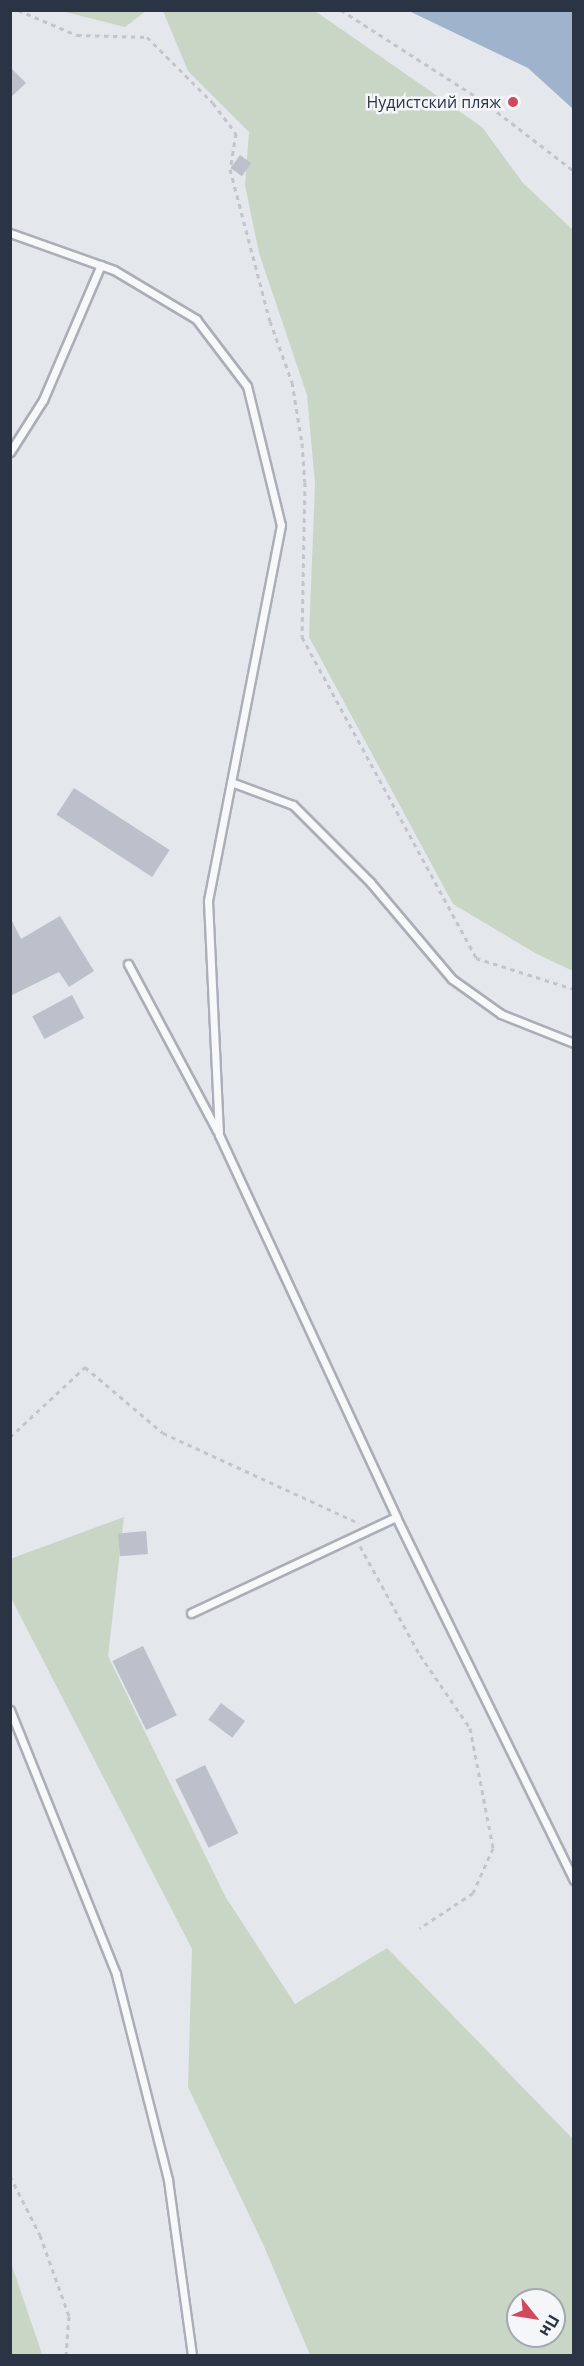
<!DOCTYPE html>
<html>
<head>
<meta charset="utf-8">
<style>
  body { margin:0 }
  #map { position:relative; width:584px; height:2366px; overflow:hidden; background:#e4e7ec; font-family:"Open Sans",sans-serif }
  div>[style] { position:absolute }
  .green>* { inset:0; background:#c9d6c5 }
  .water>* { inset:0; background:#9fb4cc }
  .building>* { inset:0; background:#bbc0ca; transform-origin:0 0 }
  .path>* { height:3px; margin-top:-1.5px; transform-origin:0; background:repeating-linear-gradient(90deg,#c2c5cb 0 4.5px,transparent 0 9px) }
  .roads { filter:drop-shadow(2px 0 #a9aeb7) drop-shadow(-2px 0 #a9aeb7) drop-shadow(0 2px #a9aeb7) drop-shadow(0 -2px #a9aeb7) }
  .service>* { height:7px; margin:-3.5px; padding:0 3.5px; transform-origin:3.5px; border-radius:3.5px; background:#f7f8fa }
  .dots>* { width:16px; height:16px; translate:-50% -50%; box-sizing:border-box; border:3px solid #f4f6f9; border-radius:50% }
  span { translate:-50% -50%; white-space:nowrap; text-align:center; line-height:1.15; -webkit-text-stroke:5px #f4f6f9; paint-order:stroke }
  .poi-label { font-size:16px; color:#2b3445 }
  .right { translate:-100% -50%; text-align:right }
  .frame { position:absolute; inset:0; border:12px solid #2b3445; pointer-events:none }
  .north { position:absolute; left:506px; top:2288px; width:60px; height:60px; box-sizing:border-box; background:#f4f6f9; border:2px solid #a4a8b1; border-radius:50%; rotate:120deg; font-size:16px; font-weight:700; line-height:24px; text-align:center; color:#2b3445 }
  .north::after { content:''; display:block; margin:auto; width:21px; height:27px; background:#d1495b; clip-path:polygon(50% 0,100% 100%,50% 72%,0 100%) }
</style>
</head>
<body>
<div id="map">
  <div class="green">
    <div style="clip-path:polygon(61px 11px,146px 11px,125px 27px)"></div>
    <div style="clip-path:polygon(163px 11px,315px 11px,482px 127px,523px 183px,573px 230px,573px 971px,535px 953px,453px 904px,309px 637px,315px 484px,307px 395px,259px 253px,245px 185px,249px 132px,188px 71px)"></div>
    <div style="clip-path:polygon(evenodd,124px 1517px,108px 1656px,225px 1896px,295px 2004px,387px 1948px,573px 2139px,573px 2355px,310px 2355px,263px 2244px,188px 2087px,192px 1949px,11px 1598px,10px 1559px,124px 1517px,518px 2300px,554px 2300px,554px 2336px,518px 2336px,518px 2300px)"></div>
    <div style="clip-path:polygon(11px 2263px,42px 2354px,41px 2355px,11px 2355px)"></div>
  </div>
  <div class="water">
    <div style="clip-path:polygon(409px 11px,573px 11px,573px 109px,528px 68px)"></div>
  </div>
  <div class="building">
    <div style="clip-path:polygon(10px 67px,26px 83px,10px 98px)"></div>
    <div style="left:240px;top:155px;width:14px;height:16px;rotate:36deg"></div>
    <div style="left:74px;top:788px;width:114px;height:32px;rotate:33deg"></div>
    <div style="clip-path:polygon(60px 916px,94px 971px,69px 987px,59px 972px,10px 996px,10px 917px,21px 939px)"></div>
    <div style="left:72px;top:995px;width:26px;height:45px;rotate:62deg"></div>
    <div style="left:146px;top:1531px;width:23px;height:28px;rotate:85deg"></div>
    <div style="left:143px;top:1646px;width:77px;height:34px;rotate:64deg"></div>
    <div style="left:221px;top:1703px;width:30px;height:21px;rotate:37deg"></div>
    <div style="left:205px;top:1765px;width:76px;height:33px;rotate:64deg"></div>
  </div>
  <div class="path">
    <div style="left:18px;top:10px;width:64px;rotate:23deg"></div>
    <div style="left:77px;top:35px;width:70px;rotate:1.6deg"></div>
    <div style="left:147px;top:37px;width:93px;rotate:45deg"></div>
    <div style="left:213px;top:103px;width:38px;rotate:53deg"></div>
    <div style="left:236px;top:133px;width:36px;rotate:99deg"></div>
    <div style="left:230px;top:169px;width:157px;rotate:75.3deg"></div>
    <div style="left:270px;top:321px;width:65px;rotate:70.2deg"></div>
    <div style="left:292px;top:382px;width:62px;rotate:80.7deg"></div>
    <div style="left:302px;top:443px;width:39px;rotate:86deg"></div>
    <div style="left:305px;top:482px;width:155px;rotate:91.1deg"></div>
    <div style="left:302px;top:637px;width:365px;rotate:61.5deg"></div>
    <div style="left:476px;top:958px;width:103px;rotate:17.6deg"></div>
    <div style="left:341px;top:10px;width:169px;rotate:32.7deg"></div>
    <div style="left:483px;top:101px;width:115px;rotate:37.6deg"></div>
    <div style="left:10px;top:1437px;width:103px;rotate:-43deg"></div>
    <div style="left:85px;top:1367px;width:102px;rotate:40.2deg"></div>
    <div style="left:163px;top:1433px;width:216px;rotate:24.7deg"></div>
    <div style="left:360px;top:1546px;width:124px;rotate:61.2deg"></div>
    <div style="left:420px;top:1655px;width:88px;rotate:55.6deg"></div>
    <div style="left:470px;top:1728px;width:122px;rotate:79.1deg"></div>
    <div style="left:493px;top:1848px;width:49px;rotate:114deg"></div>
    <div style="left:473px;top:1893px;width:64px;rotate:146.6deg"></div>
    <div style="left:10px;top:2176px;width:66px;rotate:63deg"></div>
    <div style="left:40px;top:2235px;width:86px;rotate:70.3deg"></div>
    <div style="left:69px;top:2316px;width:40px;rotate:94.3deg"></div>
  </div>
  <div class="roads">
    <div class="service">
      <div style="left:10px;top:233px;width:110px;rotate:19.6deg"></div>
      <div style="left:114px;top:270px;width:96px;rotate:30.9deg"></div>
      <div style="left:196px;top:319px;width:84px;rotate:52.7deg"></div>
      <div style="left:247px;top:386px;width:143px;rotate:76.3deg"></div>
      <div style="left:281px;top:525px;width:383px;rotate:101deg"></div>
      <div style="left:208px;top:901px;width:234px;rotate:87.3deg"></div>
      <div style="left:219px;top:1135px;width:421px;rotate:65.1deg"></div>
      <div style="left:396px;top:1517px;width:404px;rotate:63.9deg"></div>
      <div style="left:10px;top:452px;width:62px;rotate:-57.6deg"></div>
      <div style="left:43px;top:400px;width:147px;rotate:-66.8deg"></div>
      <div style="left:231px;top:782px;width:66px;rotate:20.4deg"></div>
      <div style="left:293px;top:805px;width:109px;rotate:45deg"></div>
      <div style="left:370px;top:882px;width:127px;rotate:49.8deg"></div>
      <div style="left:452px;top:979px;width:60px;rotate:35.5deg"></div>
      <div style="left:501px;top:1014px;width:79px;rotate:21.7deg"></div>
      <div style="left:128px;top:964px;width:189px;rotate:61.9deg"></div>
      <div style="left:191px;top:1613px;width:226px;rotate:-25.1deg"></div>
      <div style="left:10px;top:1710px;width:284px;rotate:68.1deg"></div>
      <div style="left:116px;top:1974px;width:212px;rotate:75.8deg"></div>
      <div style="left:168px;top:2180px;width:178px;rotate:82.2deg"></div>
    </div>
  </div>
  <div class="dots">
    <div style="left:513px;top:102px;background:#d1495b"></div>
  </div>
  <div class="poi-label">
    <span class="right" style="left:501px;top:102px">Нудистский пляж</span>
  </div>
  <div class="frame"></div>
  <div class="north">Пн</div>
</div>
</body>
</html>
